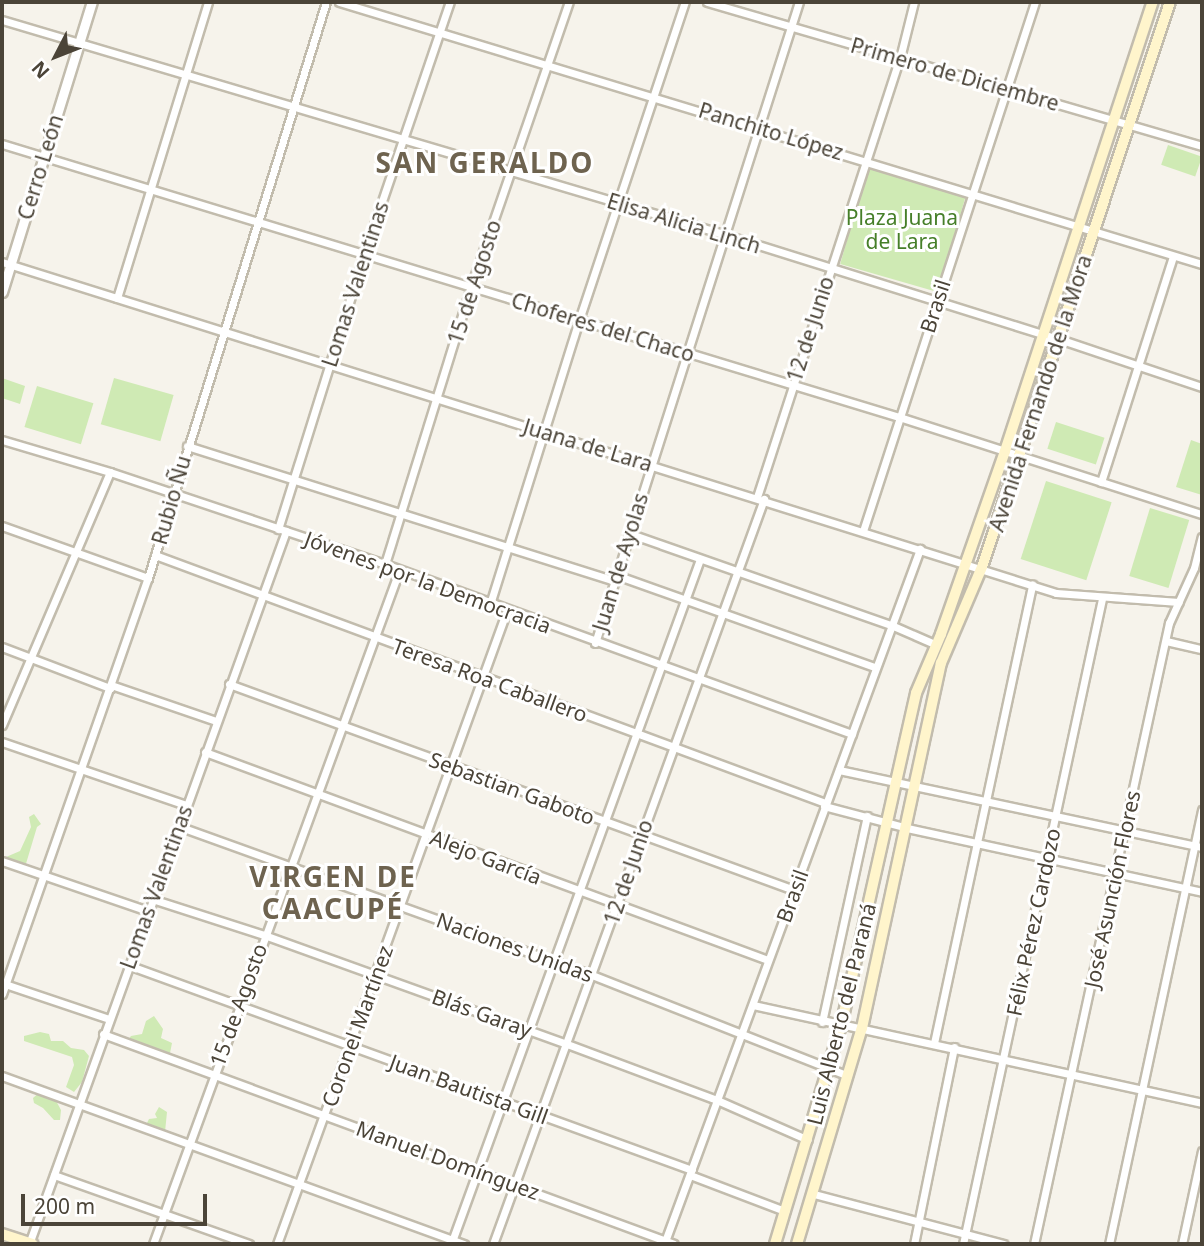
<!DOCTYPE html>
<html>
<head>
<meta charset="utf-8">
<style>
  body { margin:0 }
  #map { position:relative; width:1204px; height:1246px; overflow:hidden; background:#f6f3eb; font-family:"Noto Sans",sans-serif }
  div>[style] { position:absolute }
  .green>* { inset:0; background:#cfeab4; transform-origin:0 0 }
  .roads { filter:drop-shadow(2px 0 #c2bcad) drop-shadow(-2px 0 #c2bcad) drop-shadow(0 2px #c2bcad) drop-shadow(0 -2px #c2bcad) }
  .minor>* { height:7px; margin:-3.5px; padding:0 3.5px; transform-origin:3.5px; border-radius:3.5px; background:#fff }
  .tertiary>* { height:9px; margin:-4.5px; padding:0 4.5px; transform-origin:4.5px; border-radius:4.5px; background:#fff }
  .secondary>* { height:10px; margin:-5px; padding:0 5px; transform-origin:5px; border-radius:5px; background:#fff5cc }
  span { translate:-50% -50%; white-space:nowrap; text-align:center; line-height:1.15; -webkit-text-stroke:6px #fff; paint-order:stroke }
  .street-label { font-size:21px; color:#4b4438 }
  .park-label { font-size:21px; color:#467f29 }
  .district-label { font-size:28px; color:#6e634f; font-weight:700; letter-spacing:2px }
  .frame { position:absolute; inset:0; border:4px solid #4b4438; pointer-events:none }
  .north { position:absolute; left:21px; top:21px; width:70px; height:70px; -webkit-text-stroke:5px #fff; paint-order:stroke; rotate:228deg; font-size:19px; font-weight:700; line-height:28px; text-align:center; color:#4b4438 }
  .north::after { content:''; display:block; margin:auto; width:24px; height:32px; background:#4b4438; clip-path:polygon(50% 0,100% 100%,50% 72%,0 100%) }
  .scale { position:absolute; left:21px; top:1194px; width:186px; height:32px; box-sizing:border-box; border:4px solid #4b4438; border-top:0; padding-left:9px; font-size:21px; line-height:24px; white-space:nowrap; color:#4b4438; -webkit-text-stroke:5px #fff; paint-order:stroke }
</style>
</head>
<body>
<div id="map">
  <div class="green">
    <div style="left:1168px;top:145px;width:36px;height:21px;rotate:19deg"></div>
    <div style="left:868px;top:167px;width:102px;height:101px;rotate:16deg"></div>
    <div style="clip-path:polygon(2px 378px,25px 386px,20px 404px,2px 398px)"></div>
    <div style="left:114px;top:378px;width:62px;height:48px;rotate:16deg"></div>
    <div style="left:37px;top:386px;width:59px;height:43px;rotate:17deg"></div>
    <div style="left:1056px;top:422px;width:51px;height:28px;rotate:18deg"></div>
    <div style="clip-path:polygon(1191px 440px,1202px 444px,1202px 495px,1176px 487px)"></div>
    <div style="left:1046px;top:481px;width:69px;height:82px;rotate:18deg"></div>
    <div style="left:1150px;top:508px;width:41px;height:71px;rotate:17deg"></div>
    <div style="clip-path:polygon(34px 814px,41px 824px,37px 827px,25px 867px,6px 857px,20px 851px,31px 827px,29px 817px)"></div>
    <div style="clip-path:polygon(154px 1016px,163px 1029px,161px 1038px,172px 1043px,170px 1053px,155px 1048px,144px 1050px,128px 1040px,131px 1036px,142px 1034px,146px 1021px)"></div>
    <div style="clip-path:polygon(40px 1032px,49px 1034px,51px 1041px,63px 1041px,71px 1048px,84px 1050px,89px 1056px,82px 1082px,74px 1092px,66px 1087px,74px 1065px,72px 1057px,24px 1041px,24px 1036px)"></div>
    <div style="clip-path:polygon(41px 1091px,54px 1097px,61px 1110px,60px 1120px,54px 1120px,43px 1108px,34px 1103px,33px 1098px)"></div>
    <div style="clip-path:polygon(159px 1107px,167px 1112px,165px 1132px,148px 1128px,147px 1123px,149px 1119px,157px 1118px,155px 1114px)"></div>
  </div>
  <div class="roads">
    <div class="minor">
      <div style="left:339px;top:2px;width:902px;rotate:16.89deg"></div>
      <div style="left:707px;top:2px;width:516px;rotate:16.22deg"></div>
      <div style="left:2px;top:20px;width:752px;rotate:16.53deg"></div>
      <div style="left:723px;top:234px;width:352px;rotate:17.4deg"></div>
      <div style="left:1059px;top:339px;width:151px;rotate:18.6deg"></div>
      <div style="left:2px;top:144px;width:938px;rotate:16.93deg"></div>
      <div style="left:899px;top:417px;width:318px;rotate:17.8deg"></div>
      <div style="left:2px;top:262px;width:1105px;rotate:17.43deg"></div>
      <div style="left:1056px;top:593px;width:123px;rotate:4.2deg"></div>
      <div style="left:117px;top:298px;width:310px;rotate:-72.9deg"></div>
      <div style="left:2px;top:440px;width:113px;rotate:16.5deg"></div>
      <div style="left:110px;top:472px;width:290px;rotate:18.5deg"></div>
      <div style="left:385px;top:564px;width:497px;rotate:20deg"></div>
      <div style="left:187px;top:446px;width:449px;rotate:17.5deg"></div>
      <div style="left:1101px;top:482px;width:237px;rotate:-72.3deg"></div>
      <div style="left:757px;top:497px;width:462px;rotate:-72deg"></div>
      <div style="left:900px;top:58px;width:58px;rotate:-76deg"></div>
      <div style="left:2px;top:526px;width:155px;rotate:19.6deg"></div>
      <div style="left:278px;top:529px;width:288px;rotate:-72.6deg"></div>
      <div style="left:364px;top:254px;width:266px;rotate:-71.2deg"></div>
      <div style="left:863px;top:531px;width:556px;rotate:-71.99deg"></div>
      <div style="left:628px;top:533px;width:279px;rotate:19.3deg"></div>
      <div style="left:891px;top:625px;width:50px;rotate:23.5deg"></div>
      <div style="left:155px;top:555px;width:714px;rotate:20.31deg"></div>
      <div style="left:385px;top:564px;width:291px;rotate:-72.8deg"></div>
      <div style="left:471px;top:286px;width:300px;rotate:-71deg"></div>
      <div style="left:616px;top:575px;width:275px;rotate:19.6deg"></div>
      <div style="left:490px;top:604px;width:298px;rotate:-72.6deg"></div>
      <div style="left:579px;top:320px;width:335px;rotate:-71.6deg"></div>
      <div style="left:1166px;top:641px;width:37px;rotate:13deg"></div>
      <div style="left:595px;top:643px;width:673px;rotate:-72.35deg"></div>
      <div style="left:2px;top:647px;width:116px;rotate:20.8deg"></div>
      <div style="left:229px;top:684px;width:601px;rotate:20.03deg"></div>
      <div style="left:111px;top:685px;width:111px;rotate:18.9deg"></div>
      <div style="left:2px;top:725px;width:275px;rotate:-66.9deg"></div>
      <div style="left:2px;top:742px;width:194px;rotate:18.9deg"></div>
      <div style="left:205px;top:752px;width:600px;rotate:20.28deg"></div>
      <div style="left:839px;top:770px;width:371px;rotate:12deg"></div>
      <div style="left:824px;top:806px;width:86px;rotate:14.8deg"></div>
      <div style="left:907px;top:828px;width:302px;rotate:12.2deg"></div>
      <div style="left:178px;top:826px;width:440px;rotate:19.8deg"></div>
      <div style="left:592px;top:975px;width:275px;rotate:21.5deg"></div>
      <div style="left:2px;top:861px;width:154px;rotate:18.9deg"></div>
      <div style="left:152px;top:899px;width:118px;rotate:17.8deg"></div>
      <div style="left:264px;top:935px;width:322px;rotate:19.8deg"></div>
      <div style="left:567px;top:1044px;width:160px;rotate:20.5deg"></div>
      <div style="left:717px;top:1100px;width:99px;rotate:23.7deg"></div>
      <div style="left:128px;top:965px;width:600px;rotate:19.97deg"></div>
      <div style="left:2px;top:983px;width:113px;rotate:18.6deg"></div>
      <div style="left:2px;top:994px;width:441px;rotate:-70.7deg"></div>
      <div style="left:148px;top:578px;width:603px;rotate:-72.83deg"></div>
      <div style="left:753px;top:1005px;width:460px;rotate:12.3deg"></div>
      <div style="left:822px;top:1022px;width:211px;rotate:-77.7deg"></div>
      <div style="left:103px;top:1034px;width:608px;rotate:20.19deg"></div>
      <div style="left:934px;top:1043px;width:469px;rotate:-77.9deg"></div>
      <div style="left:2px;top:1076px;width:492px;rotate:20deg"></div>
      <div style="left:54px;top:1175px;width:207px;rotate:19.5deg"></div>
      <div style="left:690px;top:1175px;width:102px;rotate:20.8deg"></div>
      <div style="left:814px;top:1194px;width:196px;rotate:14.8deg"></div>
      <div style="left:29px;top:1244px;width:758px;rotate:-70.18deg"></div>
      <div style="left:153px;top:1244px;width:717px;rotate:-69.92deg"></div>
      <div style="left:277px;top:1244px;width:674px;rotate:-70.06deg"></div>
      <div style="left:451px;top:1244px;width:729px;rotate:-70.02deg"></div>
      <div style="left:493px;top:1244px;width:793px;rotate:-70.01deg"></div>
      <div style="left:664px;top:1244px;width:741px;rotate:-69.78deg"></div>
      <div style="left:914px;top:1244px;width:201px;rotate:-78.5deg"></div>
      <div style="left:963px;top:1244px;width:660px;rotate:-77.84deg"></div>
      <div style="left:1034px;top:1244px;width:636px;rotate:-77.74deg"></div>
      <div style="left:1169px;top:623px;width:60px;rotate:-65.6deg"></div>
      <div style="left:1194px;top:568px;width:32px;rotate:-76deg"></div>
      <div style="left:1109px;top:1244px;width:444px;rotate:-77.9deg"></div>
      <div style="left:1182px;top:1244px;width:95px;rotate:-77.9deg"></div>
    </div>
    <div class="tertiary">
      <div style="left:2px;top:292px;width:304px;rotate:-72.8deg"></div>
    </div>
    <div class="secondary">
      <div style="left:2px;top:1234px;width:32px;rotate:18deg"></div>
      <div style="left:775px;top:1244px;width:228px;rotate:-73.2deg"></div>
      <div style="left:841px;top:1026px;width:341px;rotate:-77.3deg"></div>
      <div style="left:916px;top:693px;width:64px;rotate:-67deg"></div>
      <div style="left:941px;top:634px;width:194px;rotate:-70.7deg"></div>
      <div style="left:1005px;top:451px;width:473px;rotate:-71.8deg"></div>
      <div style="left:797px;top:1244px;width:226px;rotate:-73.3deg"></div>
      <div style="left:862px;top:1028px;width:373px;rotate:-77.8deg"></div>
      <div style="left:941px;top:663px;width:104px;rotate:-66.9deg"></div>
      <div style="left:982px;top:567px;width:595px;rotate:-71.6deg"></div>
    </div>
  </div>
  <div class="street-label">
    <span style="left:955px;top:74px;rotate:16deg">Primero de Diciembre</span>
    <span style="left:771px;top:131px;rotate:17deg">Panchito López</span>
    <span style="left:40px;top:167px;rotate:-73deg">Cerro León</span>
    <span style="left:684px;top:223px;rotate:17deg">Elisa Alicia Linch</span>
    <span style="left:474px;top:282px;rotate:-72deg">15 de Agosto</span>
    <span style="left:355px;top:284px;rotate:-72deg">Lomas Valentinas</span>
    <span style="left:935px;top:306px;rotate:-72deg">Brasil</span>
    <span style="left:603px;top:327px;rotate:17deg">Choferes del Chaco</span>
    <span style="left:810px;top:329px;rotate:-72deg">12 de Junio</span>
    <span style="left:1040px;top:393px;rotate:-72deg">Avenida Fernando de la Mora</span>
    <span style="left:588px;top:445px;rotate:17deg">Juana de Lara</span>
    <span style="left:171px;top:500px;rotate:-74deg">Rubio Ñu</span>
    <span style="left:620px;top:562px;rotate:-73deg">Juan de Ayolas</span>
    <span style="left:428px;top:582px;rotate:20deg">Jóvenes por la Democracia</span>
    <span style="left:490px;top:680px;rotate:20deg">Teresa Roa Caballero</span>
    <span style="left:512px;top:788px;rotate:20deg">Sebastian Gaboto</span>
    <span style="left:486px;top:857px;rotate:21deg">Alejo García</span>
    <span style="left:628px;top:872px;rotate:-71deg">12 de Junio</span>
    <span style="left:156px;top:887px;rotate:-70deg">Lomas Valentinas</span>
    <span style="left:1112px;top:889px;rotate:-78deg">José Asunción Flores</span>
    <span style="left:792px;top:896px;rotate:-70deg">Brasil</span>
    <span style="left:1033px;top:922px;rotate:-78deg">Félix Pérez Cardozo</span>
    <span style="left:515px;top:947px;rotate:20deg">Naciones Unidas</span>
    <span style="left:238px;top:1005px;rotate:-70deg">15 de Agosto</span>
    <span style="left:482px;top:1013px;rotate:20deg">Blás Garay</span>
    <span style="left:841px;top:1014px;rotate:-76deg">Luis Alberto del Paraná</span>
    <span style="left:357px;top:1026px;rotate:-70deg">Coronel Martínez</span>
    <span style="left:469px;top:1089px;rotate:20deg">Juan Bautista Gill</span>
    <span style="left:448px;top:1160px;rotate:20deg">Manuel Domínguez</span>
  </div>
  <div class="park-label">
    <span style="left:902px;top:229px">Plaza Juana<br>de Lara</span>
  </div>
  <div class="district-label">
    <span style="left:485px;top:162px">SAN GERALDO</span>
    <span style="left:333px;top:892px">VIRGEN DE<br>CAACUPÉ</span>
  </div>
  <div class="frame"></div>
  <div class="north">N</div>
  <div class="scale">200 m</div>
</div>
</body>
</html>
